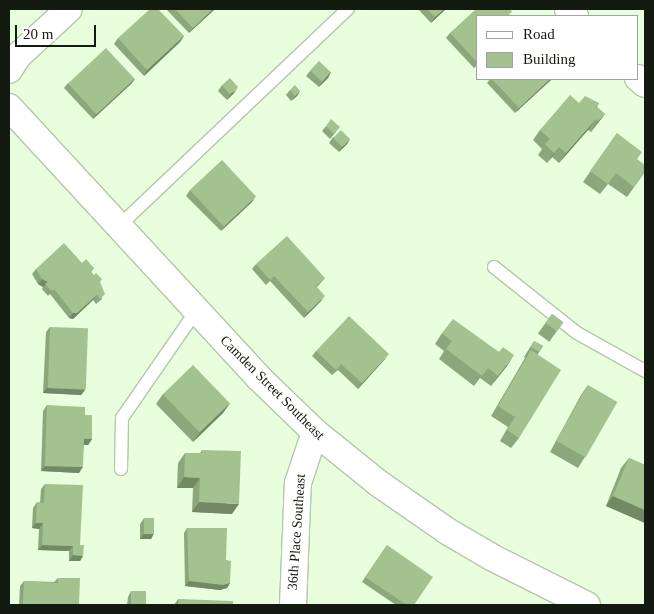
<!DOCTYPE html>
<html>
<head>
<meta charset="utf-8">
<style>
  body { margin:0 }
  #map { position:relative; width:654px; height:614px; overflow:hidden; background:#e9fedd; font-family:Georgia,serif }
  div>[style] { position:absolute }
  .roads { filter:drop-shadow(1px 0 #b4c8a8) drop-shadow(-1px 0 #b4c8a8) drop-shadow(0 1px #b4c8a8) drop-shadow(0 -1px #b4c8a8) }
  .service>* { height:12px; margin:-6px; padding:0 6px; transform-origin:6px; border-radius:6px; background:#fff }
  .minor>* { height:26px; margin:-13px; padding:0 13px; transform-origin:13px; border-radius:13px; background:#fff }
  .wall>* { inset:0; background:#8da77c; transform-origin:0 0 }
  .shaded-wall>* { inset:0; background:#738865 }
  .building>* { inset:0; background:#a4c290; transform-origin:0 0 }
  span { translate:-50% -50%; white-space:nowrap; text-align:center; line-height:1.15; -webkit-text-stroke:4.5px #fff; paint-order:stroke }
  .street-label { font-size:14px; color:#131a0f }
  .frame { position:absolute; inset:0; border:10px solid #131a0f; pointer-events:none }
  .legend { position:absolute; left:476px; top:15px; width:162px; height:65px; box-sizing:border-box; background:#fff; border:1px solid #a1a39f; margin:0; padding:6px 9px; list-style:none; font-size:15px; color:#131a0f }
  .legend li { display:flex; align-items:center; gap:10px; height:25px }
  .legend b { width:25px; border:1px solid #a1a39f }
  .scale { position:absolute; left:15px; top:25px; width:81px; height:22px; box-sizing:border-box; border:2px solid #131a0f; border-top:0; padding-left:6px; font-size:15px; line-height:18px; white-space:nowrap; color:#131a0f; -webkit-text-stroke:4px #fff; paint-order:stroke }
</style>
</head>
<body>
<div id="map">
  <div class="roads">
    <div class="service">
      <div style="left:118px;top:227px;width:317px;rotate:-43.5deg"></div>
      <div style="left:494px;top:267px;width:106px;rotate:38.5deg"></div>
      <div style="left:577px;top:333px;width:78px;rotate:29.2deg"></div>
      <div style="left:121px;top:469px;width:51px;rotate:-88.9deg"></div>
      <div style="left:122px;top:418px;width:130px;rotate:-55.3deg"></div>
    </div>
    <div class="minor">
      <div style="left:568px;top:9px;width:10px;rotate:45deg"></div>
      <div style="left:9px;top:70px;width:17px;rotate:-57deg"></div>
      <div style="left:18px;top:56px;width:69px;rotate:-42.7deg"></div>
      <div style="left:638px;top:78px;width:9px;rotate:41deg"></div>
      <div style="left:9px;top:107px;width:369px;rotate:47.3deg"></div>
      <div style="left:259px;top:378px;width:78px;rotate:44deg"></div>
      <div style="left:315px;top:432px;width:81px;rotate:39deg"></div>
      <div style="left:378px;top:483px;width:84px;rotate:34.8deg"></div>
      <div style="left:447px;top:531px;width:53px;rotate:30.4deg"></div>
      <div style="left:493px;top:558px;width:105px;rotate:26.6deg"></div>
      <div style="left:293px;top:605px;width:122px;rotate:-87.7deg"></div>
      <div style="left:298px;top:483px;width:54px;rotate:-71.6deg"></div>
    </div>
  </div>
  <div class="wall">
    <div style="clip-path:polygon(166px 9px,215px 9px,189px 33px)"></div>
    <div style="clip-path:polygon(418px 9px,446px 9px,431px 23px)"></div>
    <div style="clip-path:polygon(478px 16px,478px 65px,474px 68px,446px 38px,450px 33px)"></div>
    <div style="clip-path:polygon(184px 36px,180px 42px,144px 76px,114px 44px,118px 38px)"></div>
    <div style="clip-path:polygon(310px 71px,331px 72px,328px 78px,319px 87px,306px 76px)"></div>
    <div style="clip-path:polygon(135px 79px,131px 84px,93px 119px,64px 88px,68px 83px)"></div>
    <div style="clip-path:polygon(490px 79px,552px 79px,515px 113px,487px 83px)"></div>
    <div style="clip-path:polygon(222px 85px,234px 93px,227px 100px,218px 91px)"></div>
    <div style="clip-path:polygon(290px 90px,300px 91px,297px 96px,291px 101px,286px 95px)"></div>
    <div style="clip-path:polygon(579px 103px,599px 103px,597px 107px,605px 114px,591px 132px,588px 130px,559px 163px,552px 157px,547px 163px,538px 155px,542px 149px,533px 140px,540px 130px)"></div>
    <div style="clip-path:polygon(326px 126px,336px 132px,330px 139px,322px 131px)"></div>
    <div style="clip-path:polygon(617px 133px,637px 159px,645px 172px,627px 197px,608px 184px,600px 194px,583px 182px)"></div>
    <div style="clip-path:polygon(333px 137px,350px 139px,347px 144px,339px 152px,329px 143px)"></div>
    <div style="clip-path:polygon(190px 190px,252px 202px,221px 231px,186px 196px)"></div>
    <div style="clip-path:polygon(82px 263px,94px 268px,91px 272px,100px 282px,102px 299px,96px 304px,93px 300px,73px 319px,69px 318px,50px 294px,48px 296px,42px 289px,43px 287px,38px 284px,32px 274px,36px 269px)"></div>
    <div style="clip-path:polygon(256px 264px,325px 278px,317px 287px,321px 301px,304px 318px,270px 281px,266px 285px,252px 269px)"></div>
    <div style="left:552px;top:314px;width:14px;height:24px;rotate:36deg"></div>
    <div style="clip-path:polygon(50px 327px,85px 390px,81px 395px,43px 393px,46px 332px)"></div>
    <div style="clip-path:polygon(442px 333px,507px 366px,491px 386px,480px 378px,474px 386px,439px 359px,444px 351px,435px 344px)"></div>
    <div style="clip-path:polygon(534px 341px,543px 346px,538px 354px,519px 438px,511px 448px,500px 441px,508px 427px,491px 416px,525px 358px,524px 357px)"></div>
    <div style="clip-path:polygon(316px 351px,385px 359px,358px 389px,338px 370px,332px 375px,312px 356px)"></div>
    <div style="clip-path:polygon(588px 385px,585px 457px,578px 468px,550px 452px,581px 395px)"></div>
    <div style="clip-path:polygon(163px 394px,230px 403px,223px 413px,193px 442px,156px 404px)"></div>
    <div style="clip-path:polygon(47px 405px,85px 415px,92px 439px,88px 445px,84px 445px,79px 473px,41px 471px,43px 411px)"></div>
    <div style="clip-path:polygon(202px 450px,232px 514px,192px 512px,193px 488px,177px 488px,178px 463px,185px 453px,200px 453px)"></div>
    <div style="clip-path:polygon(629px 458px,645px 465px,645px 523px,606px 506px,621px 468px)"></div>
    <div style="clip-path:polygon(45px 484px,80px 545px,83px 556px,80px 561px,69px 561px,69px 551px,38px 550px,39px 529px,32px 528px,33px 508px,37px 502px,40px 503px,41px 489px)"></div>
    <div style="clip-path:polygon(144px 518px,154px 533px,151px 539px,140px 539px,140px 524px)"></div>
    <div style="clip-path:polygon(187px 528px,226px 560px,230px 583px,227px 588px,220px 590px,185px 586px,184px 533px)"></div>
    <div style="clip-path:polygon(387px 545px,414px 605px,396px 605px,362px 582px)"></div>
    <div style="clip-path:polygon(58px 578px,79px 605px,19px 605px,20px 586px,24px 581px,54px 582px)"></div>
    <div style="clip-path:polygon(131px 591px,146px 605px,127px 605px,128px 597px)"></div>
    <div style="clip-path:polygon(178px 599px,233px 605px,174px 605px)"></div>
  </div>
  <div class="shaded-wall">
    <div style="clip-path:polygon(213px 9px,215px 9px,189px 33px,193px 28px)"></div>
    <div style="clip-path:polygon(444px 9px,446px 9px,431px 23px,435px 17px)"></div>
    <div style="clip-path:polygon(184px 36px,180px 42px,144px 76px,147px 70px)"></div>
    <div style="clip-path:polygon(331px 72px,328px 78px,319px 87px,322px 82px)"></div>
    <div style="clip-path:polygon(135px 79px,131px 84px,93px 119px,96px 114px)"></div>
    <div style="clip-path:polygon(550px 79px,552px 79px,515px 113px,519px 108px)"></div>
    <div style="clip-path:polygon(238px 87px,234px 93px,227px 100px,231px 94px)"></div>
    <div style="clip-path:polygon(300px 91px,297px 96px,291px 101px,295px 96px)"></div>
    <div style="clip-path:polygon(605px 114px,597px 124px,591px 132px,598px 121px)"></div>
    <div style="clip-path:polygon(596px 119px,588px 130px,559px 163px,566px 153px)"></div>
    <div style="clip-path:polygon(350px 139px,347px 144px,339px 152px,342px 147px)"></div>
    <div style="clip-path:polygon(559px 147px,552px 157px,547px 163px,554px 153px)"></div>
    <div style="clip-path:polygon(256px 196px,252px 202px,221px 231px,225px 226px)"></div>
    <div style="clip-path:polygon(42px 279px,48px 282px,43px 287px,38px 284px)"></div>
    <div style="clip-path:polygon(97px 295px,93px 300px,73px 319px,69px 318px,73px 313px)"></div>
    <div style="clip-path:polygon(325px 296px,321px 301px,304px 318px,308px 312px)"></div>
    <div style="clip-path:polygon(389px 354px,385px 359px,358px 389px,362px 383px)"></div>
    <div style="clip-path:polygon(514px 355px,507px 366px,491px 386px,498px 376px)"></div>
    <div style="clip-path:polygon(47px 388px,85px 390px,81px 395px,43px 393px)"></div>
    <div style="clip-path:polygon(230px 403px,223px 413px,193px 442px,200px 432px)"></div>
    <div style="clip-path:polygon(84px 439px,92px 439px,88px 445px,80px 444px)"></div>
    <div style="clip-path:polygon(45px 466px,83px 467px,79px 473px,41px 471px)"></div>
    <div style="clip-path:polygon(184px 477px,200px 478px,193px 488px,177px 488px)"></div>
    <div style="clip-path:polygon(613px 496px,645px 510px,645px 523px,606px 506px)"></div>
    <div style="clip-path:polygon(199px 502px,239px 504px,232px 514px,192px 512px)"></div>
    <div style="clip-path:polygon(36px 523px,43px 523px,39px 529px,32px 528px)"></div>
    <div style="clip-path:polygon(154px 533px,151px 539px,140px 539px,144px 534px)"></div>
    <div style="clip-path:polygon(42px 545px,73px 546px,69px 551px,38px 550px)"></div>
    <div style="clip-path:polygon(73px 555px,83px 556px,80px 561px,69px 561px)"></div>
    <div style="clip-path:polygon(189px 581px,230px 583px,227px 588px,220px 590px,185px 586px)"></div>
  </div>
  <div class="building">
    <div style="clip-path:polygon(150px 9px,158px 9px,184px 36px,147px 70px,118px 38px)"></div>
    <div style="clip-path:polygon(175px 9px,213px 9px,193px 28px)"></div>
    <div style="clip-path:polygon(427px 9px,444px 9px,435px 17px)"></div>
    <div style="clip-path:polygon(476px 9px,510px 9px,512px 12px,509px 14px,511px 16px,478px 16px,478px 63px,450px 33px)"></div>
    <div style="left:106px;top:48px;width:42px;height:52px;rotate:47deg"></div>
    <div style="left:319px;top:61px;width:16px;height:13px;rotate:43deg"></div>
    <div style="left:230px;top:78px;width:12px;height:11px;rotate:48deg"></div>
    <div style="clip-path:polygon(492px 79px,550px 79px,519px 108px)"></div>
    <div style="clip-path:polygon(295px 85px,300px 91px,295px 96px,290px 90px)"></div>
    <div style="clip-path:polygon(570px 95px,579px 103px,585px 96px,599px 103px,596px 107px,605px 114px,598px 121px,596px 119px,566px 153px,559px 147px,554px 153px,545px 144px,550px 139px,540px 130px)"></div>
    <div style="clip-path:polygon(331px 119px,340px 127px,334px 134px,326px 126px)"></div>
    <div style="left:341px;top:130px;width:13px;height:11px;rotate:45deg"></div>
    <div style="clip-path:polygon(617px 133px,642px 152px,637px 159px,645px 165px,645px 172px,634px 187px,616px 173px,608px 184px,590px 171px)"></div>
    <div style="left:222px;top:160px;width:50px;height:44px;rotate:47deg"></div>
    <div style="clip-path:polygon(287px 236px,325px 278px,316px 286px,325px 296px,308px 312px,274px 276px,270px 280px,256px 264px)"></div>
    <div style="clip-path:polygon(64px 243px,82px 263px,86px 259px,94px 268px,90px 272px,94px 275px,96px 273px,102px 279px,100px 282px,105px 294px,100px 299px,97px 295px,77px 313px,73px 313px,54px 289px,52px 291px,45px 284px,48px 282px,42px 279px,36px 269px)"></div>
    <div style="left:552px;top:314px;width:14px;height:11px;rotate:36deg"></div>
    <div style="clip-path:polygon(349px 316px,389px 354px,362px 383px,341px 364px,336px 370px,316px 351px)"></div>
    <div style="clip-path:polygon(453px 319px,499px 352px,503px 347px,514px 355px,498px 376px,488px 368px,482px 376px,446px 349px,452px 341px,442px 333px)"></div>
    <div style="left:50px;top:327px;width:38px;height:61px;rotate:2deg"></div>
    <div style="left:534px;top:341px;width:10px;height:7px;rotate:29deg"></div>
    <div style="clip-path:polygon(531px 350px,561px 370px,519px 438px,507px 430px,515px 417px,498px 406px)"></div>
    <div style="left:193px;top:365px;width:53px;height:42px;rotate:46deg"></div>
    <div style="left:588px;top:385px;width:34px;height:64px;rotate:30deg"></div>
    <div style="clip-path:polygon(47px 405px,85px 407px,85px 415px,92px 415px,92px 439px,84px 439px,83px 467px,45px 466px)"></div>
    <div style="clip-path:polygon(202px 450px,241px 451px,239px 504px,199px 502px,200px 478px,184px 477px,185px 453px,202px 453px)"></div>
    <div style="clip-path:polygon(629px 458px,645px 465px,645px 510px,613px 496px)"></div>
    <div style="clip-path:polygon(45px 484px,83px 485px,80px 545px,84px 545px,83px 556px,73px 555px,73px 546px,42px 545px,43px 523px,36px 523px,37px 502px,44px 503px)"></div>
    <div style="left:144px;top:518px;width:10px;height:16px"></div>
    <div style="clip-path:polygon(187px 528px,227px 528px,226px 560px,231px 561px,230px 583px,223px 585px,189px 581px)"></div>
    <div style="clip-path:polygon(387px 545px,433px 577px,414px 605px,407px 605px,365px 577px)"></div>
    <div style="clip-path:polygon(58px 578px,80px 578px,79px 605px,23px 605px,24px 581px,58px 583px)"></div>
    <div style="left:131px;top:591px;width:15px;height:14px"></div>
    <div style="clip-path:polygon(178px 599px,233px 601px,233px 605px,178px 605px)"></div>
  </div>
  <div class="street-label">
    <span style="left:272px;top:388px;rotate:45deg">Camden Street Southeast</span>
    <span style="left:297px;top:532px;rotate:-86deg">36th Place Southeast</span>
  </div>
  <div class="frame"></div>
  <ul class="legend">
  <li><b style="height:6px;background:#fff"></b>Road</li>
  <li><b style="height:14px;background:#a4c290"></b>Building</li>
  </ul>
  <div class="scale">20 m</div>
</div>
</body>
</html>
